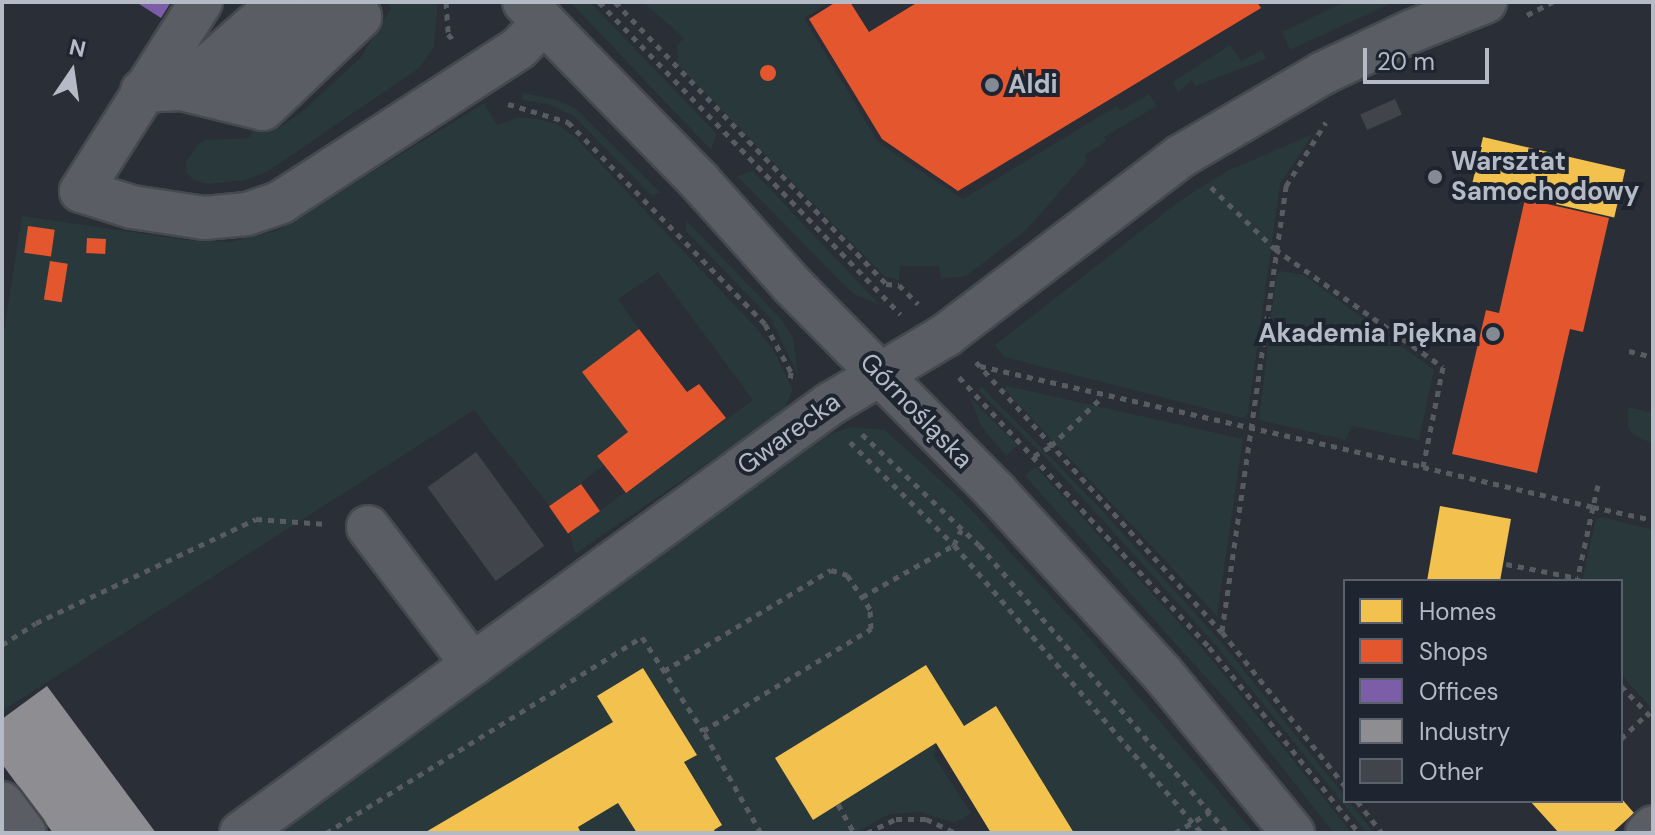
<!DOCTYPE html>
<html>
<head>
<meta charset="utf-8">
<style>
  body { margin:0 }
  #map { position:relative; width:1655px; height:835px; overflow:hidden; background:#2a2e36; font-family:"DM Sans",sans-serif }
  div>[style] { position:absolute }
  .green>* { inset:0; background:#29383b }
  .homes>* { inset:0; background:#f2c14e; transform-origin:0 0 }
  .shops>* { inset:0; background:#e4572e; transform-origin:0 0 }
  .round { border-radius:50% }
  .offices>* { inset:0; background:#7b5ea7 }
  .industry>* { inset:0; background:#8d8d92 }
  .building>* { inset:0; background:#41454b; transform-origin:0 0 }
  .path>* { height:5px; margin-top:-2.5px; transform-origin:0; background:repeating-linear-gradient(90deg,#585c61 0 6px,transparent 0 12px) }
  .roads { filter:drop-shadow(2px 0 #46494f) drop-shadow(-2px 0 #46494f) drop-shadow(0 2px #46494f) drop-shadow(0 -2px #46494f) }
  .minor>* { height:42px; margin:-21px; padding:0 21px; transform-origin:21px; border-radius:21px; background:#5a5d64 }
  .dots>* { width:22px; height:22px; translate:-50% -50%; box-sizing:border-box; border:4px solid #1e2530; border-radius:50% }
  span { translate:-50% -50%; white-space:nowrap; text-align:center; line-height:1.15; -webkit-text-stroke:8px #1e2530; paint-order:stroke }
  .poi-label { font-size:26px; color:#b5bbc6; font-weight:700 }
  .left { translate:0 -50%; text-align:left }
  .right { translate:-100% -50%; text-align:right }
  .street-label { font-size:26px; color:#b5bbc6 }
  .frame { position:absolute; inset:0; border:4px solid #b5bbc6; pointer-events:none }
  .legend { position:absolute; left:1343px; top:579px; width:280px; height:224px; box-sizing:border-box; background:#1e2530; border:2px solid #5a616c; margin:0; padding:10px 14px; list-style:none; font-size:24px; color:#b5bbc6 }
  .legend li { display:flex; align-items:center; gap:16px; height:40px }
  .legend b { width:40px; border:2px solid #5a616c }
  .north { position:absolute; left:32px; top:32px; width:80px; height:80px; -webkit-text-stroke:6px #1e2530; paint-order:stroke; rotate:13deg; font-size:22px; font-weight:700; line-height:32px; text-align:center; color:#b5bbc6 }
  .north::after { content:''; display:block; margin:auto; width:28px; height:36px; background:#b5bbc6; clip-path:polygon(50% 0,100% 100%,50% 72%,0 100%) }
  .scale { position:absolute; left:1363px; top:48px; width:126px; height:36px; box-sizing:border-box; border:4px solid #b5bbc6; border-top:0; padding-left:10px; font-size:24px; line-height:28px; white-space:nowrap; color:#b5bbc6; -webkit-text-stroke:6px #1e2530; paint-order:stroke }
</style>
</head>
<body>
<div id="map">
  <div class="green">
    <div style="clip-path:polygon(386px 2px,438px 2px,434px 47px,419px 68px,268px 171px,246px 180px,208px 184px,195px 181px,186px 172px,186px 162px,197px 146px,205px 140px,251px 138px,252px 127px,280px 127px,303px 111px,361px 57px,391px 8px)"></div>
    <div style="clip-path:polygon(570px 2px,590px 2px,717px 134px,711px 150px)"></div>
    <div style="clip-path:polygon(643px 2px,830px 2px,804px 18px,878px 142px,963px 199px,1117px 106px,1120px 111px,1149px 94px,1157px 106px,1104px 137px,1106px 141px,1085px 155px,1087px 161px,1026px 230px,966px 276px,941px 279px,939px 266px,900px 266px,899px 280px,885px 277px,678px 65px,677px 45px,684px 38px)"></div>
    <div style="clip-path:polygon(1344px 2px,1394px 2px,1290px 50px,1282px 32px)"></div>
    <div style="clip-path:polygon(1230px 45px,1241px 61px,1262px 50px,1266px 59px,1195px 86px,1192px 80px,1178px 92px,1173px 82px)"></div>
    <div style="clip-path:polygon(523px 93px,557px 100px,575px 108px,661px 193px,651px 195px,574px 116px,548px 104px,522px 100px)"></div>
    <div style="clip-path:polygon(484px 103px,497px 125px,519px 117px,537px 119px,557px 124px,576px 138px,757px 329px,773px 349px,793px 390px,783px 411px,575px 554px,569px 533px,753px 400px,658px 272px,618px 299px,639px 329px,583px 372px,628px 432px,597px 455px,604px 465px,550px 507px,474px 410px,2px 711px,2px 343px,22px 216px,187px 240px,231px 242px,278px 230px)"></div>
    <div style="clip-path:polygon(1313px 134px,1280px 184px,1248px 413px,1243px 418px,1004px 357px,995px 345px,1181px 200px,1227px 171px)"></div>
    <div style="clip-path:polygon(753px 171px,880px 305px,854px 294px,840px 281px,737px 176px)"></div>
    <div style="clip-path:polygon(687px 221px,781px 319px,793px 338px,798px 375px,771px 319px,685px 230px)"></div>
    <div style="clip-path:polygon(1281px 271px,1304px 275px,1434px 370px,1419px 440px,1352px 426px,1345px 440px,1259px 420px,1276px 275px)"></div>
    <div style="clip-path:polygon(981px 386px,1099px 507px,1221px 642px,1374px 833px,1367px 833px,1214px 643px,1046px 458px,978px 390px)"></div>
    <div style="clip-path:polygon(1007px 386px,1243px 439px,1217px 616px,1004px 389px)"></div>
    <div style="clip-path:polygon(970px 398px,1017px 445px,1006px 456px,981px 426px)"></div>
    <div style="clip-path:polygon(1628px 407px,1653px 413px,1653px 444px,1633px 434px,1628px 427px)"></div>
    <div style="clip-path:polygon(851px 427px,885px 430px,960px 498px,1086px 634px,1254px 833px,1074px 833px,996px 707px,964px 726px,926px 665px,814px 819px,936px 743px,934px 756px,971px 813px,955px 823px,919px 812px,890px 814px,854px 833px,277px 833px,820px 437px)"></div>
    <div style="clip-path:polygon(1035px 466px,1203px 649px,1352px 833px,1334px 833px,1246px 722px,1025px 476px)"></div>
    <div style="clip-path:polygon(1602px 517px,1653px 530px,1653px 710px,1621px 674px,1621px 581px,1582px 581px,1596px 519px)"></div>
  </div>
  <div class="homes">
    <div style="left:1483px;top:137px;width:146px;height:49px;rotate:13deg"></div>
    <div style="clip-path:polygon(1440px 506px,1511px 519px,1500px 581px,1427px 581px)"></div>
    <div style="clip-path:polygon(926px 665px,964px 726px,996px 706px,1074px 833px,991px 833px,936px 743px,813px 820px,775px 758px)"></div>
    <div style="clip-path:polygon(643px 668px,697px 755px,684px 762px,722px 825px,714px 830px,716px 833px,637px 833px,618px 803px,578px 827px,580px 831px,578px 833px,424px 833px,613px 722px,597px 696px)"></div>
    <div style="clip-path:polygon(1621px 798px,1634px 813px,1612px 833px,1559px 833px,1530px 801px,1621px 801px)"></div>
  </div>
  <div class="shops">
    <div style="clip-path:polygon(836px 2px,850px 2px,869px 32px,918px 2px,1257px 2px,1261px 8px,958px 191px,882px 139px,809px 19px)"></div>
    <div class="round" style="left:760px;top:65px;width:16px;height:16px"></div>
    <div style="clip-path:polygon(1525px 199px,1609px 218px,1583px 332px,1570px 329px,1537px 473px,1452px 454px,1486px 310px,1499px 313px)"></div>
    <div style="left:28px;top:226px;width:27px;height:27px;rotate:8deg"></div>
    <div style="left:87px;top:238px;width:19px;height:15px;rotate:3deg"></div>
    <div style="left:50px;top:261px;width:18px;height:39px;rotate:9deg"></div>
    <div style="clip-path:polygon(639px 329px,687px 392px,699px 384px,726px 418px,626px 493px,597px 456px,628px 432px,582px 372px)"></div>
    <div style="left:581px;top:484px;width:33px;height:39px;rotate:55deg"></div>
  </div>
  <div class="offices">
    <div style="clip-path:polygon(136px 2px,171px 2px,161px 18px)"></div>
  </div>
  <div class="industry">
    <div style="clip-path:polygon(47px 686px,156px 833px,53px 833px,2px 764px,2px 719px)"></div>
  </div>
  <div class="building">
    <div style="left:1395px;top:99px;width:17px;height:38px;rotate:66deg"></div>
    <div style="left:476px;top:452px;width:116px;height:60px;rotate:54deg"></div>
  </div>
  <div class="path">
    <div style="left:446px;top:2px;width:32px;rotate:86deg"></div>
    <div style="left:448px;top:34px;width:11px;rotate:49deg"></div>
    <div style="left:599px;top:2px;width:434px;rotate:46deg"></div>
    <div style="left:615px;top:2px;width:391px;rotate:46.1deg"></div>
    <div style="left:886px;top:284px;width:13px;rotate:4deg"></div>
    <div style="left:899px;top:285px;width:27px;rotate:45deg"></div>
    <div style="left:1527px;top:15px;width:29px;rotate:-27deg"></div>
    <div style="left:508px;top:104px;width:63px;rotate:16.7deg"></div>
    <div style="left:568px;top:122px;width:282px;rotate:45.7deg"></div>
    <div style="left:765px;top:324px;width:55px;rotate:61.6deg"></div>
    <div style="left:791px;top:372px;width:9px;rotate:96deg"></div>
    <div style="left:1211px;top:187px;width:89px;rotate:44.1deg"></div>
    <div style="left:1275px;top:249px;width:205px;rotate:35.1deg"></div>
    <div style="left:1443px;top:367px;width:102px;rotate:101.3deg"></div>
    <div style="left:1423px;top:467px;width:175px;rotate:13.2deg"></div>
    <div style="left:1593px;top:507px;width:76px;rotate:102.2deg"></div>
    <div style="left:1629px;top:351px;width:25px;rotate:14deg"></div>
    <div style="left:976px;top:362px;width:365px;rotate:47.7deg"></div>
    <div style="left:1222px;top:632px;width:197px;rotate:51.4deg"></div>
    <div style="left:980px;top:366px;width:454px;rotate:12.8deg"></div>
    <div style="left:959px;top:377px;width:368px;rotate:47.2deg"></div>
    <div style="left:1209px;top:647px;width:239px;rotate:51.1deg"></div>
    <div style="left:862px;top:434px;width:161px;rotate:43.5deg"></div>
    <div style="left:979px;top:545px;width:381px;rotate:49.2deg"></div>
    <div style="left:850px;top:442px;width:146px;rotate:44.7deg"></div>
    <div style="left:954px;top:545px;width:380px;rotate:49.3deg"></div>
    <div style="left:1034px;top:456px;width:20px;rotate:-30deg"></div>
    <div style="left:1051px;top:446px;width:72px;rotate:-43.9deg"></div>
    <div style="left:1598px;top:485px;width:23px;rotate:103deg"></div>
    <div style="left:1593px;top:507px;width:61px;rotate:12.2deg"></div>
    <div style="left:1506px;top:564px;width:73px;rotate:11deg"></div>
    <div style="left:1222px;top:631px;width:450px;rotate:-81.8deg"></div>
    <div style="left:1286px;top:186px;width:75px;rotate:-58deg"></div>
    <div style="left:2px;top:645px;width:40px;rotate:-32.9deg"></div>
    <div style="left:36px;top:623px;width:243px;rotate:-25.3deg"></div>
    <div style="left:256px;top:519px;width:71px;rotate:4deg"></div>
    <div style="left:664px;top:671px;width:195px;rotate:-31.2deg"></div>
    <div style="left:831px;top:570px;width:17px;rotate:17deg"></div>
    <div style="left:847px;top:575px;width:27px;rotate:56deg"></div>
    <div style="left:1621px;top:686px;width:46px;rotate:45.9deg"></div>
    <div style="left:1621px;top:739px;width:35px;rotate:-44deg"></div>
    <div style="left:1357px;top:801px;width:41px;rotate:52deg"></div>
    <div style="left:838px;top:804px;width:33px;rotate:61deg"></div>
    <div style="left:326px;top:833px;width:372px;rotate:-31.8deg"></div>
    <div style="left:642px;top:637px;width:112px;rotate:57deg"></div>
    <div style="left:761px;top:833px;width:117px;rotate:-119.6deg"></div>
    <div style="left:703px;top:731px;width:197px;rotate:-31.3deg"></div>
    <div style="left:871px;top:629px;width:20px;rotate:-93deg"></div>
    <div style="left:870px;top:609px;width:14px;rotate:-124deg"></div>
    <div style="left:862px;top:597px;width:106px;rotate:-29.5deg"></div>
    <div style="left:954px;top:545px;width:17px;rotate:-65deg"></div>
    <div style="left:867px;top:833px;width:32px;rotate:-26deg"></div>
    <div style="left:896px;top:819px;width:30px"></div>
    <div style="left:926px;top:819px;width:33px;rotate:25deg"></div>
    <div style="left:1175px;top:833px;width:41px;rotate:-31deg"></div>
  </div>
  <div class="roads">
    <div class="minor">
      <div style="left:201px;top:2px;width:224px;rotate:122.4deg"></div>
      <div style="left:81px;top:191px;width:53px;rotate:17.4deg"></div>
      <div style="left:132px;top:207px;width:73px;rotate:8.7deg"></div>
      <div style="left:204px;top:218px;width:43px;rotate:-5.3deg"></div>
      <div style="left:247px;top:214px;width:36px;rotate:-19deg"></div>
      <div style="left:281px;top:202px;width:283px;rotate:-32.9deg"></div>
      <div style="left:519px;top:48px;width:36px;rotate:-46deg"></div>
      <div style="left:524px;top:2px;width:252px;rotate:45.6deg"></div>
      <div style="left:700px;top:182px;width:138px;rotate:48.2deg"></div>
      <div style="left:792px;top:285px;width:292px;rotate:45.4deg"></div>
      <div style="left:997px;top:493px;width:244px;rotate:47.5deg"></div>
      <div style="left:1162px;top:673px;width:207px;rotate:50.7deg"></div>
      <div style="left:182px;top:89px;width:116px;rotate:-41.5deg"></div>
      <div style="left:269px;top:12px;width:24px;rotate:-24deg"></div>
      <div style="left:142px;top:91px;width:40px;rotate:-2.9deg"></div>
      <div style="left:182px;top:89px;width:83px;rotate:13.9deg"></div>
      <div style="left:263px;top:109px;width:134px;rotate:-43.5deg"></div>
      <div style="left:360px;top:17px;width:17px;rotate:-121deg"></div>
      <div style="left:224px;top:99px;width:148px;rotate:-40.9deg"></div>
      <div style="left:368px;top:527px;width:173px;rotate:52.7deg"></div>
      <div style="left:2px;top:803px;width:38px;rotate:53deg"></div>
      <div style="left:241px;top:833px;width:729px;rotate:-36.07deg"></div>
      <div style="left:830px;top:404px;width:135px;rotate:-30.7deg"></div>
      <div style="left:946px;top:335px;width:295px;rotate:-37.3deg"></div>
      <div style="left:1181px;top:156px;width:164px;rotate:-30.3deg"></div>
      <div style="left:1323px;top:73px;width:98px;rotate:-25.3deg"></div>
      <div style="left:1412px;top:31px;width:79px;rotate:-21.7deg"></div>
      <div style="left:1647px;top:833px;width:8px;rotate:-45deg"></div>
    </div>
  </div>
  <div class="dots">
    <div style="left:992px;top:85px;background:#848a94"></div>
    <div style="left:1435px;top:177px;background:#848a94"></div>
    <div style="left:1493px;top:334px;background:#848a94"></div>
  </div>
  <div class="poi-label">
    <span class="left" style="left:1008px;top:85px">Aldi</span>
    <span class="left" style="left:1451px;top:177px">Warsztat<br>Samochodowy</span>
    <span class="right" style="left:1477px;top:334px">Akademia Piękna</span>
  </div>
  <div class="street-label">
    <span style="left:916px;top:411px;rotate:46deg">Górnośląska</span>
    <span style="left:789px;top:434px;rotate:-36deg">Gwarecka</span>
  </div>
  <div class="frame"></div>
  <ul class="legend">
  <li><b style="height:22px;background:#f2c14e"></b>Homes</li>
  <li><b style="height:22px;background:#e4572e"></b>Shops</li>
  <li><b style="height:22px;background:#7b5ea7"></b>Offices</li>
  <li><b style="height:22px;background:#8d8d92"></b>Industry</li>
  <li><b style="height:22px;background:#41454b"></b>Other</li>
  </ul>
  <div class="north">N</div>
  <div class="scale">20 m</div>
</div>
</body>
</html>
